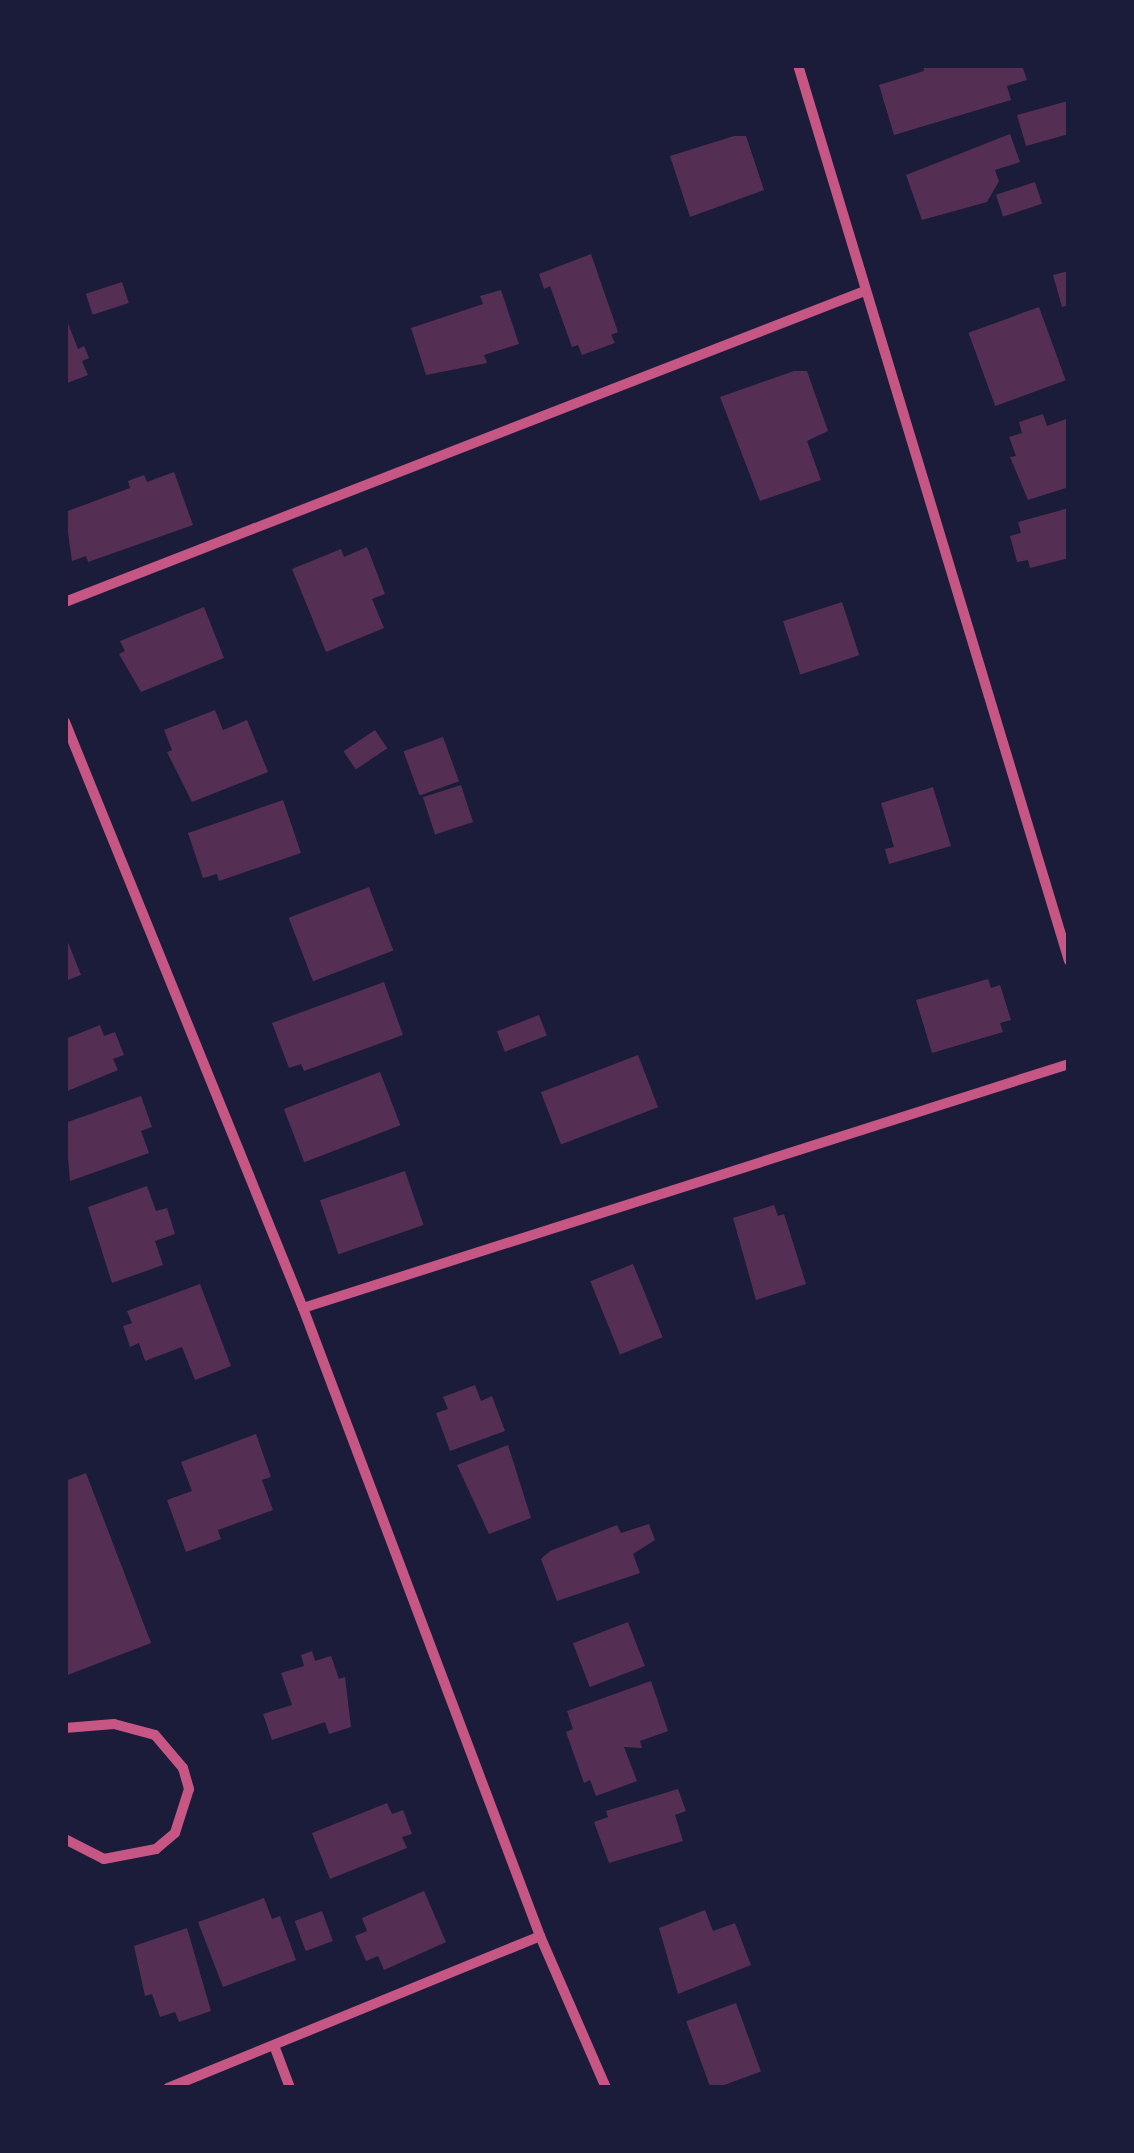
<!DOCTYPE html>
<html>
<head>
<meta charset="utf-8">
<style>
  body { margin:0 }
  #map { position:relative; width:1134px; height:2153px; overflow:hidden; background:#1b1b3a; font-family:"Exo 2",sans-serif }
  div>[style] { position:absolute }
  .building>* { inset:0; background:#542f53; transform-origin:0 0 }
  .minor>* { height:10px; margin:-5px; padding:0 5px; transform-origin:5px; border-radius:5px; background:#c65784 }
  span { translate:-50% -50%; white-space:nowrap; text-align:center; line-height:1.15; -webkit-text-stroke:10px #1b1b3a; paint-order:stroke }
  .frame { position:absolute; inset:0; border:68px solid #1b1b3a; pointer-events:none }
</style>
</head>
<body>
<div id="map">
  <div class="building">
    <div style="clip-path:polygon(923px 65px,1022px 65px,1027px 80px,1007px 86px,1011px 100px,894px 135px,879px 85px,924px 71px)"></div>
    <div style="clip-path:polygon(1068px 101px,1069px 134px,1026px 146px,1017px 115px)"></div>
    <div style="clip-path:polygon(1010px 134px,1020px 162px,995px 170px,999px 181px,987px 202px,922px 220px,906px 175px)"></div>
    <div style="clip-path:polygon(734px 136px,746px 136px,764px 190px,690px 217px,670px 156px)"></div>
    <div style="left:1035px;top:182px;width:23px;height:41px;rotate:72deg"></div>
    <div style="clip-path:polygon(591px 254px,618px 332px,611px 335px,615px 343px,582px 355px,578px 345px,572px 347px,550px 286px,544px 289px,539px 274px)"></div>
    <div style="clip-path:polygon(1069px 271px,1069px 305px,1062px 307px,1053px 275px)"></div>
    <div style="left:122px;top:282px;width:22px;height:38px;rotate:72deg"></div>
    <div style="clip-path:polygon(501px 290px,519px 344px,484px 355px,487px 363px,426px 375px,411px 328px,483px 304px,480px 296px)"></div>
    <div style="left:1039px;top:307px;width:78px;height:75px;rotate:70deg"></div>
    <div style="clip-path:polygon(65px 316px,78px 349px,84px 346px,89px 358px,82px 361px,88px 375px,65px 384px)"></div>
    <div style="clip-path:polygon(794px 371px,807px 371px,828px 431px,807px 441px,821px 480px,760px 501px,720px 397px)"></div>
    <div style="clip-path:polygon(1043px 414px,1047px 426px,1069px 418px,1069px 487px,1028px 500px,1010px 457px,1016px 456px,1009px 437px,1022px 433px,1019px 422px)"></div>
    <div style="clip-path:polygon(174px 472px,193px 525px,88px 562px,86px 556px,72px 561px,65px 512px,130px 488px,128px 481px,144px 475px,147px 482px)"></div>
    <div style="clip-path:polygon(1069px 508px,1069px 558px,1030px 568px,1028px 560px,1017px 562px,1010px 536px,1021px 533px,1018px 522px)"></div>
    <div style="clip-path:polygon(367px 547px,385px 594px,372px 599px,384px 628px,326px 652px,292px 569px,341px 549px,344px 557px)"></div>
    <div style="left:842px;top:602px;width:56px;height:62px;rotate:72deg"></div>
    <div style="clip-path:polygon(204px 607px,224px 658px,141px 692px,119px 654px,125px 651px,120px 641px)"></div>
    <div style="clip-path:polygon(215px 710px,223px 730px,247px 720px,268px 772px,192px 802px,167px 752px,172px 750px,164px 730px)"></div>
    <div style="left:375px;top:730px;width:22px;height:38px;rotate:56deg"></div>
    <div style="left:443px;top:737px;width:47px;height:42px;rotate:70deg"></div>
    <div style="left:461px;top:785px;width:39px;height:40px;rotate:72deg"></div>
    <div style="clip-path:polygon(933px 787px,951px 846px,889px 864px,885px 849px,894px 847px,881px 803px)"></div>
    <div style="clip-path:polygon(283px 800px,301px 853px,219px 881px,217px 874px,203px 878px,188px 833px)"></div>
    <div style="left:369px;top:887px;width:68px;height:86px;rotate:69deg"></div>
    <div style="clip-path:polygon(65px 935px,81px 975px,65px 981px)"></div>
    <div style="clip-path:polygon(988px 979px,991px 988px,1000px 985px,1011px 1020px,1000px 1023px,1003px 1032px,932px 1053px,916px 1000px)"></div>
    <div style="clip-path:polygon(384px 982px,403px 1035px,304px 1071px,301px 1064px,289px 1068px,272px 1023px)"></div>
    <div style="left:539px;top:1015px;width:22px;height:45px;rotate:69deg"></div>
    <div style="clip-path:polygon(100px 1025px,104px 1036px,115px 1032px,124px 1055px,113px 1059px,118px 1070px,65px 1092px,65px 1039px)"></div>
    <div style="left:638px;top:1055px;width:56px;height:104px;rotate:69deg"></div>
    <div style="left:380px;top:1072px;width:57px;height:103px;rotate:69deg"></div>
    <div style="clip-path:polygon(141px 1096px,152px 1127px,141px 1131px,149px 1153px,70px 1181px,65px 1123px)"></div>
    <div style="left:405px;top:1171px;width:57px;height:90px;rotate:71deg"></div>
    <div style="clip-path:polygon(147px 1186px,156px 1211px,167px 1208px,175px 1234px,155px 1241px,163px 1265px,112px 1283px,88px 1207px)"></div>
    <div style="clip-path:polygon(774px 1205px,778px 1216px,784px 1214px,806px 1284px,756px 1300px,733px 1218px)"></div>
    <div style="left:633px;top:1264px;width:79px;height:46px;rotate:68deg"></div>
    <div style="clip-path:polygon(200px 1284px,231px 1366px,195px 1380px,182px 1347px,145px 1361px,139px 1343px,130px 1347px,123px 1326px,132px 1323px,127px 1311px)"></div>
    <div style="clip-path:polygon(475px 1385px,481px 1401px,492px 1396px,505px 1431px,450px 1451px,436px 1413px,448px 1409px,443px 1397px)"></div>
    <div style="clip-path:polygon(256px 1434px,271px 1477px,262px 1480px,273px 1510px,218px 1530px,221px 1539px,186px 1552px,167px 1500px,192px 1491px,181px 1462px)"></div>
    <div style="clip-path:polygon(508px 1445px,531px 1518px,489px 1534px,457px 1465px)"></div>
    <div style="clip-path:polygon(86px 1473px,151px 1643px,65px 1676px,65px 1481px)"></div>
    <div style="clip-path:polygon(649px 1524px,655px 1540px,633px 1554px,640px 1573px,557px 1601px,541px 1559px,550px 1551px,617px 1525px,621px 1533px)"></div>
    <div style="left:628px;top:1622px;width:47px;height:59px;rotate:69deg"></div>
    <div style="clip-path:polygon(312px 1651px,315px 1661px,331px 1656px,339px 1679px,345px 1677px,351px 1727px,329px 1734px,325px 1722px,272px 1740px,263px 1714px,292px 1705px,281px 1673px,304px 1666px,301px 1655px)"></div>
    <div style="clip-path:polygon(651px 1681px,668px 1731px,640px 1741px,642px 1748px,624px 1747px,637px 1781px,596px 1796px,590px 1780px,584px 1783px,566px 1732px,573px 1729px,567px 1711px)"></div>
    <div style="clip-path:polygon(678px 1789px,686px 1811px,675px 1815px,683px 1841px,609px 1863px,594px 1822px,608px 1817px,606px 1811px)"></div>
    <div style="clip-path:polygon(387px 1803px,392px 1814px,403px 1810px,412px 1834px,402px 1837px,407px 1848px,330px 1879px,312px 1833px)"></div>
    <div style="clip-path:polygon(424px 1891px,446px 1942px,384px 1970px,378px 1956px,366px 1961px,355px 1936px,367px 1931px,362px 1918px)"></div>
    <div style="clip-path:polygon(264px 1898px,272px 1919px,280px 1916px,296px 1960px,223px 1987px,198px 1922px)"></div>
    <div style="clip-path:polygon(705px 1910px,713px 1931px,735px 1923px,751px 1965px,678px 1994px,659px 1928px)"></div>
    <div style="left:322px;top:1911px;width:32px;height:29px;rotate:70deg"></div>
    <div style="clip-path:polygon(187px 1928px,211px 2011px,179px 2022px,175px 2012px,160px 2017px,152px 1994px,145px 1996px,134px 1946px)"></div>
    <div style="left:736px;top:2003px;width:73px;height:53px;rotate:70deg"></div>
  </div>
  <div class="minor">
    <div style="left:798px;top:65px;width:936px;rotate:73.17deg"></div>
    <div style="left:65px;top:602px;width:855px;rotate:-21.25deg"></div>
    <div style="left:65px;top:722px;width:632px;rotate:67.9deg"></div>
    <div style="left:303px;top:1308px;width:671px;rotate:69.32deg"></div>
    <div style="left:540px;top:1936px;width:166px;rotate:66.5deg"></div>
    <div style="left:303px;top:1308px;width:804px;rotate:-17.67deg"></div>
    <div style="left:65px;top:1728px;width:49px;rotate:-4.7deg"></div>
    <div style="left:114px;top:1724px;width:42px;rotate:15deg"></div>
    <div style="left:155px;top:1735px;width:43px;rotate:49.7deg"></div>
    <div style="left:183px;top:1768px;width:22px;rotate:74deg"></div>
    <div style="left:189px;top:1789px;width:46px;rotate:107.7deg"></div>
    <div style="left:175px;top:1833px;width:25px;rotate:140deg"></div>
    <div style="left:156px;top:1849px;width:53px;rotate:169.1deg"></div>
    <div style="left:104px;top:1859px;width:44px;rotate:-152.9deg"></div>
    <div style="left:275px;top:2048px;width:43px;rotate:69.4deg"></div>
    <div style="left:168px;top:2088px;width:402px;rotate:-22.2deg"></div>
  </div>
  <div class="frame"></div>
</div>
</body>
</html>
